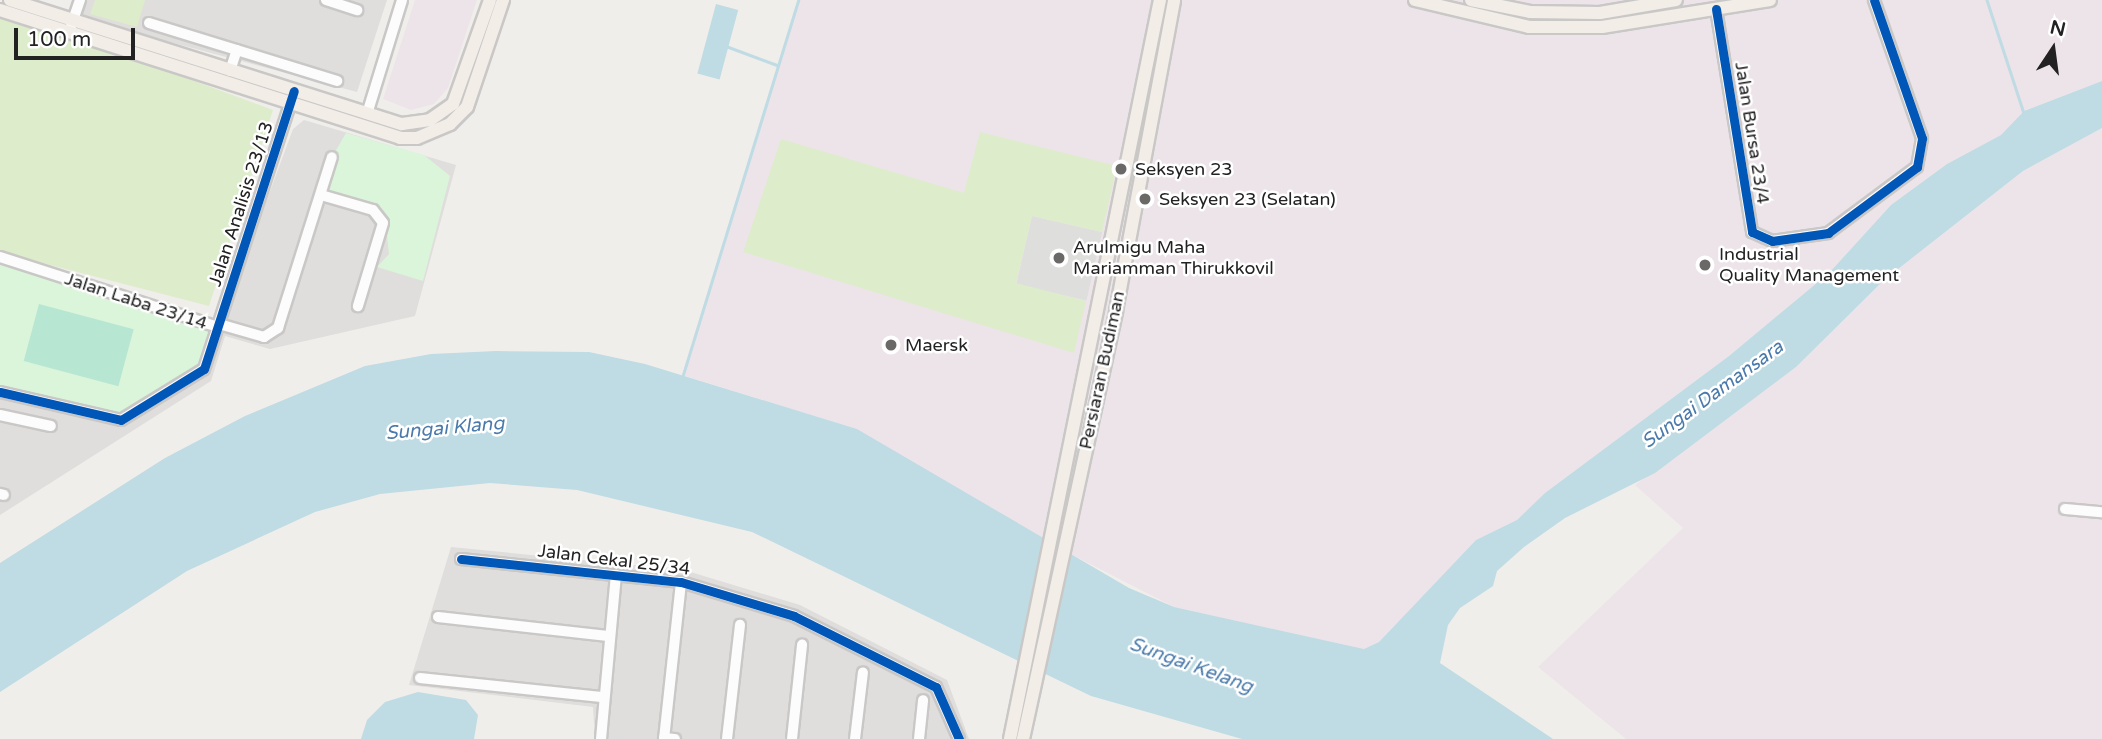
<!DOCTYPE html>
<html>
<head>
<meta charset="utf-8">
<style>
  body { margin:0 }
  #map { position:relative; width:2102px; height:739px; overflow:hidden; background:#f0eeeb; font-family:"Varela Round",sans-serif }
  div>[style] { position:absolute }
  .residential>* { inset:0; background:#dfdedc }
  .industrial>* { inset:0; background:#ede4e9 }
  .religious>* { inset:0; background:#dededc; transform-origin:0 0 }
  .grass>* { inset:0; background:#ddeccb }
  .park>* { inset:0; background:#daf5da }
  .pitch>* { inset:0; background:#b7e6d2; transform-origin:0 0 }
  .water>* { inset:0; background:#bfdbe3; transform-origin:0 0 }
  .stream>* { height:2.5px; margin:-1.25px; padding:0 1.25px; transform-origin:1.25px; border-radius:1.25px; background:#bfdbe3 }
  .roads { filter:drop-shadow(2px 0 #c9c8c7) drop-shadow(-2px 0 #c9c8c7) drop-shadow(0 2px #c9c8c7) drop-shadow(0 -2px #c9c8c7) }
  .minor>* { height:10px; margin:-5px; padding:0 5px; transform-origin:5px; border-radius:5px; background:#fdfcfc }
  .major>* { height:12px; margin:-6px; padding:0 6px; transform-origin:6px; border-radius:6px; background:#f3ede7 }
  .cycleway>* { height:9px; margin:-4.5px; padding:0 4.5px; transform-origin:4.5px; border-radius:4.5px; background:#0057b8 }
  .dots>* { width:19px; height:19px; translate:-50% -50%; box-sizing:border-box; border:4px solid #fff; border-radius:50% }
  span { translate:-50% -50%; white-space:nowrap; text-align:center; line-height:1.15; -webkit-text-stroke:5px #fff; paint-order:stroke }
  .street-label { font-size:18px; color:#222 }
  .poi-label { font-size:18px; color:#222 }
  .left { translate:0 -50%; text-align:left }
  .water-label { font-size:19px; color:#4a7aab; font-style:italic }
  .north { position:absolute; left:2018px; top:14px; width:70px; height:70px; -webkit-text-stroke:5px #fff; paint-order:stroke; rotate:13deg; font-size:19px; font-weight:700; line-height:28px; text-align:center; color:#222 }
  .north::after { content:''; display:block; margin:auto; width:24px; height:32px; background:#222; clip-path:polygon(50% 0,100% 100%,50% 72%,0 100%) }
  .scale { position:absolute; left:14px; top:28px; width:121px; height:32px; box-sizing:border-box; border:4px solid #222; border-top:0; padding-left:9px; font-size:21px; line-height:24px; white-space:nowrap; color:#222; -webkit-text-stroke:5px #fff; paint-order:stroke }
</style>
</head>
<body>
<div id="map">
  <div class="residential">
    <div style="clip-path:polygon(87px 0,387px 0,357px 92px,80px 18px)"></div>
    <div style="clip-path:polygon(304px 120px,456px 165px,415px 316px,270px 349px,225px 336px,211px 381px,0 515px,0 259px,219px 329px,293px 129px)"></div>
    <div style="clip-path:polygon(451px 547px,684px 570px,800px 605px,947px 680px,969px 739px,595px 739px,593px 707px,409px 685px)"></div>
  </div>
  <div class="industrial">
    <div style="clip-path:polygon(415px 0,477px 0,448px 88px,434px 104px,411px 110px,383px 99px)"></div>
    <div style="clip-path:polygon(798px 0,2102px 0,2102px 81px,2024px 111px,2001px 135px,1947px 164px,1891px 205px,1830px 272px,1729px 356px,1545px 493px,1517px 520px,1476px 540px,1379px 642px,1364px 649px,1174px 607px,1022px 529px,857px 429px,682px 375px)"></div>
    <div style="clip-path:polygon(2102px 128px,2102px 739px,1626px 739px,1538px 667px,1683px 528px,1635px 485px,1796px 367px,1884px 280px,2023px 171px)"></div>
  </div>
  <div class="religious">
    <div style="left:1032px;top:216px;width:72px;height:70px;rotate:13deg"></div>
  </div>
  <div class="grass">
    <div style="clip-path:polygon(95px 0,145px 0,137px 27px,90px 14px)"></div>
    <div style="clip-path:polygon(0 9px,273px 110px,209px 306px,0 252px)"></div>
    <div style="clip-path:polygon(980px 132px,1117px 166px,1102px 232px,1032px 216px,1016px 283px,1086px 301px,1074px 353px,743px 252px,781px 139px,964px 193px)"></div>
  </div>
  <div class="park">
    <div style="clip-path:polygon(346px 133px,424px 155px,450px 176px,423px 281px,377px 267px,389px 254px,385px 218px,377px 207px,326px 192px,331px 159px)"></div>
    <div style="clip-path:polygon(0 262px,211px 330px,202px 360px,194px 371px,119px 414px,0 387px)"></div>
  </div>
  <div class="pitch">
    <div style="left:39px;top:304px;width:98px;height:59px;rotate:15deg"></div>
  </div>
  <div class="water">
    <div style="left:716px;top:4px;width:23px;height:72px;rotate:15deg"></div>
    <div style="clip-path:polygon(2102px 81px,2102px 128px,2023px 171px,1884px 280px,1796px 367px,1655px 473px,1565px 518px,1524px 547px,1497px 571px,1493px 586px,1460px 608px,1448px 625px,1440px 663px,1553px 739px,1242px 739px,1091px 696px,752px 532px,577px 490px,490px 483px,380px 494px,315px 512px,187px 571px,0 692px,0 563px,165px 458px,245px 416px,365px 366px,431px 354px,496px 351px,589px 352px,645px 364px,857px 429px,1129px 588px,1174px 607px,1364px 649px,1379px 642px,1476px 540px,1517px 520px,1545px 493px,1729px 356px,1830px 272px,1891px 205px,1947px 164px,2001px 135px,2024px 111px)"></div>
    <div style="clip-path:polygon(418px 692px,466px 700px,478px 715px,474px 739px,361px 739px,367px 720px,385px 702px)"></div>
  </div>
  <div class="stream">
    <div style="left:1987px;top:0;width:119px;rotate:71.9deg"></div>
    <div style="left:726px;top:46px;width:54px;rotate:20.4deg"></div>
    <div style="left:682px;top:378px;width:395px;rotate:-72.9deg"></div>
  </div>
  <div class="roads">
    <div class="minor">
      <div style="left:326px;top:0;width:33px;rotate:18deg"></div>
      <div style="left:1716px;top:9px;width:226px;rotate:80.8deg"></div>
      <div style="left:1752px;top:232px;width:22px;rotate:24deg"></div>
      <div style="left:1772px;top:241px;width:57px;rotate:-8.1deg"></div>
      <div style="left:1828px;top:233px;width:111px;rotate:-36.6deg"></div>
      <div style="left:1917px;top:167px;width:29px;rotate:-80deg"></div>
      <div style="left:1922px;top:138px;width:146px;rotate:-109.2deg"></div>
      <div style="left:149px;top:23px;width:197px;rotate:17.1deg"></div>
      <div style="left:71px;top:26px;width:28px;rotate:-71deg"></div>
      <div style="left:230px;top:71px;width:22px;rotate:-72deg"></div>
      <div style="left:367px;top:114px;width:119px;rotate:-72.9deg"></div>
      <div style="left:321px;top:195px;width:54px;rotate:16.1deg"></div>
      <div style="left:373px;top:210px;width:16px;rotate:52deg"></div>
      <div style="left:383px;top:223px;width:87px;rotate:106.8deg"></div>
      <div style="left:0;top:257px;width:229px;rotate:17.8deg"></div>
      <div style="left:219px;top:324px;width:47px;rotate:16.1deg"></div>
      <div style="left:264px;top:337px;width:17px;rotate:-33deg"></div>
      <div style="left:278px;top:328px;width:179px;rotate:-72.5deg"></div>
      <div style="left:0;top:392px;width:124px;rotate:13deg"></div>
      <div style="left:121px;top:420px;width:97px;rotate:-31.6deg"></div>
      <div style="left:204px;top:369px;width:285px;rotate:-72deg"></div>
      <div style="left:0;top:415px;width:52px;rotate:12.2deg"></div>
      <div style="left:0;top:494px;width:4px;rotate:14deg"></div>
      <div style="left:2065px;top:509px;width:37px;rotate:5deg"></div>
      <div style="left:461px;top:559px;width:221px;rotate:6deg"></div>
      <div style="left:681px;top:582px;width:118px;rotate:16.7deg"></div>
      <div style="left:794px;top:616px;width:159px;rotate:26.6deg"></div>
      <div style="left:936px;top:687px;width:57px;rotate:66.1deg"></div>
      <div style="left:438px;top:617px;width:171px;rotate:6.4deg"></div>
      <div style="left:420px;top:678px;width:182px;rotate:6deg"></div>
      <div style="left:664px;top:738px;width:11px;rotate:5deg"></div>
      <div style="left:601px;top:739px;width:165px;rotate:-84.8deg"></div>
      <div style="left:664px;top:739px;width:158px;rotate:-83.8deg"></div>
      <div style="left:727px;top:739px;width:115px;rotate:-83.5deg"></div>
      <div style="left:792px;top:739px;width:95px;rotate:-83.9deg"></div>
      <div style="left:855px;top:739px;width:67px;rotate:-83.2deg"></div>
      <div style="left:919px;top:739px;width:39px;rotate:-84deg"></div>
    </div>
    <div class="major">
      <div style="left:10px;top:0;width:411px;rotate:17.6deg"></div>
      <div style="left:402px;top:124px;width:28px;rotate:-8deg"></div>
      <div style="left:430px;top:120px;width:28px;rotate:-35deg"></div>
      <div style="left:453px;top:104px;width:110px;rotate:-70.4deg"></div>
      <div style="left:1415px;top:0;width:117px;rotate:13.3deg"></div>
      <div style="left:1529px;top:27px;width:73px"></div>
      <div style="left:1602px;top:27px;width:170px;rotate:-9.1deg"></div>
      <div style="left:1471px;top:0;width:60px;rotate:11.5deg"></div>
      <div style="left:1530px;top:12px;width:70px;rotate:0.8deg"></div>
      <div style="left:1600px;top:13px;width:77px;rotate:-9.7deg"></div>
      <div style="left:0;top:10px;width:420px;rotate:17.7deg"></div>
      <div style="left:400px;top:138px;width:17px"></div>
      <div style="left:417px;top:138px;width:36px;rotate:-23deg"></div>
      <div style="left:450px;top:124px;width:24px;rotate:-45deg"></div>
      <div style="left:467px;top:107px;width:113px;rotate:-71.4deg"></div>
      <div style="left:1010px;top:739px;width:754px;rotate:-78.53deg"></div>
      <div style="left:1023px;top:739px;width:438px;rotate:-77.7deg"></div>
      <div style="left:1116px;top:311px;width:316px;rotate:-79.4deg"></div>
    </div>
  </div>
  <div class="cycleway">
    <div style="left:1716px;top:9px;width:226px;rotate:80.8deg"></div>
    <div style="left:1752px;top:232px;width:22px;rotate:24deg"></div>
    <div style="left:1772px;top:241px;width:57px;rotate:-8.1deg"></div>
    <div style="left:1828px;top:233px;width:111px;rotate:-36.6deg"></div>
    <div style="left:1917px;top:167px;width:29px;rotate:-80deg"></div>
    <div style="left:1922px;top:138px;width:146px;rotate:-109.2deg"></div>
    <div style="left:0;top:392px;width:124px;rotate:13deg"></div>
    <div style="left:121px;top:420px;width:97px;rotate:-31.6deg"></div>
    <div style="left:204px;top:369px;width:292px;rotate:-72.1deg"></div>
    <div style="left:461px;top:559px;width:221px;rotate:6deg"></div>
    <div style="left:681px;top:582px;width:118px;rotate:16.7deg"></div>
    <div style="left:794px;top:616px;width:159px;rotate:26.6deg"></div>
    <div style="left:936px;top:687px;width:57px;rotate:66.1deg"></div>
  </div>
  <div class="dots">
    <div style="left:1121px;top:169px;background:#6a6968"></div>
    <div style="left:1145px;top:199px;background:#6a6968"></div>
    <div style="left:1059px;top:258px;background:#6a6968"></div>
    <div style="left:1705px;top:265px;background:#6a6968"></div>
    <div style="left:891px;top:345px;background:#6a6968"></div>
  </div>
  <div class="street-label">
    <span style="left:1752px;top:133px;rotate:81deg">Jalan Bursa 23/4</span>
    <span style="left:241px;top:204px;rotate:-72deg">Jalan Analisis 23/13</span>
    <span style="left:136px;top:301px;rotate:18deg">Jalan Laba 23/14</span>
    <span style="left:1102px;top:370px;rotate:-78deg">Persiaran Budiman</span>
    <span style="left:614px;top:560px;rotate:7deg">Jalan Cekal 25/34</span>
  </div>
  <div class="poi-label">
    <span class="left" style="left:1135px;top:169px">Seksyen 23</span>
    <span class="left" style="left:1159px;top:199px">Seksyen 23 (Selatan)</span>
    <span class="left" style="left:1073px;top:258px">Arulmigu Maha<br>Mariamman Thirukkovil</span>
    <span class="left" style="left:1719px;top:265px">Industrial<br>Quality Management</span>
    <span class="left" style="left:905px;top:345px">Maersk</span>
  </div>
  <div class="water-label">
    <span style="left:1713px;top:395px;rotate:-36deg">Sungai Damansara</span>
    <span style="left:445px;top:429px;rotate:-5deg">Sungai Klang</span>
    <span style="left:1191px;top:666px;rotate:20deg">Sungai Kelang</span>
  </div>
  <div class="north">N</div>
  <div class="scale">100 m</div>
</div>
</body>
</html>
